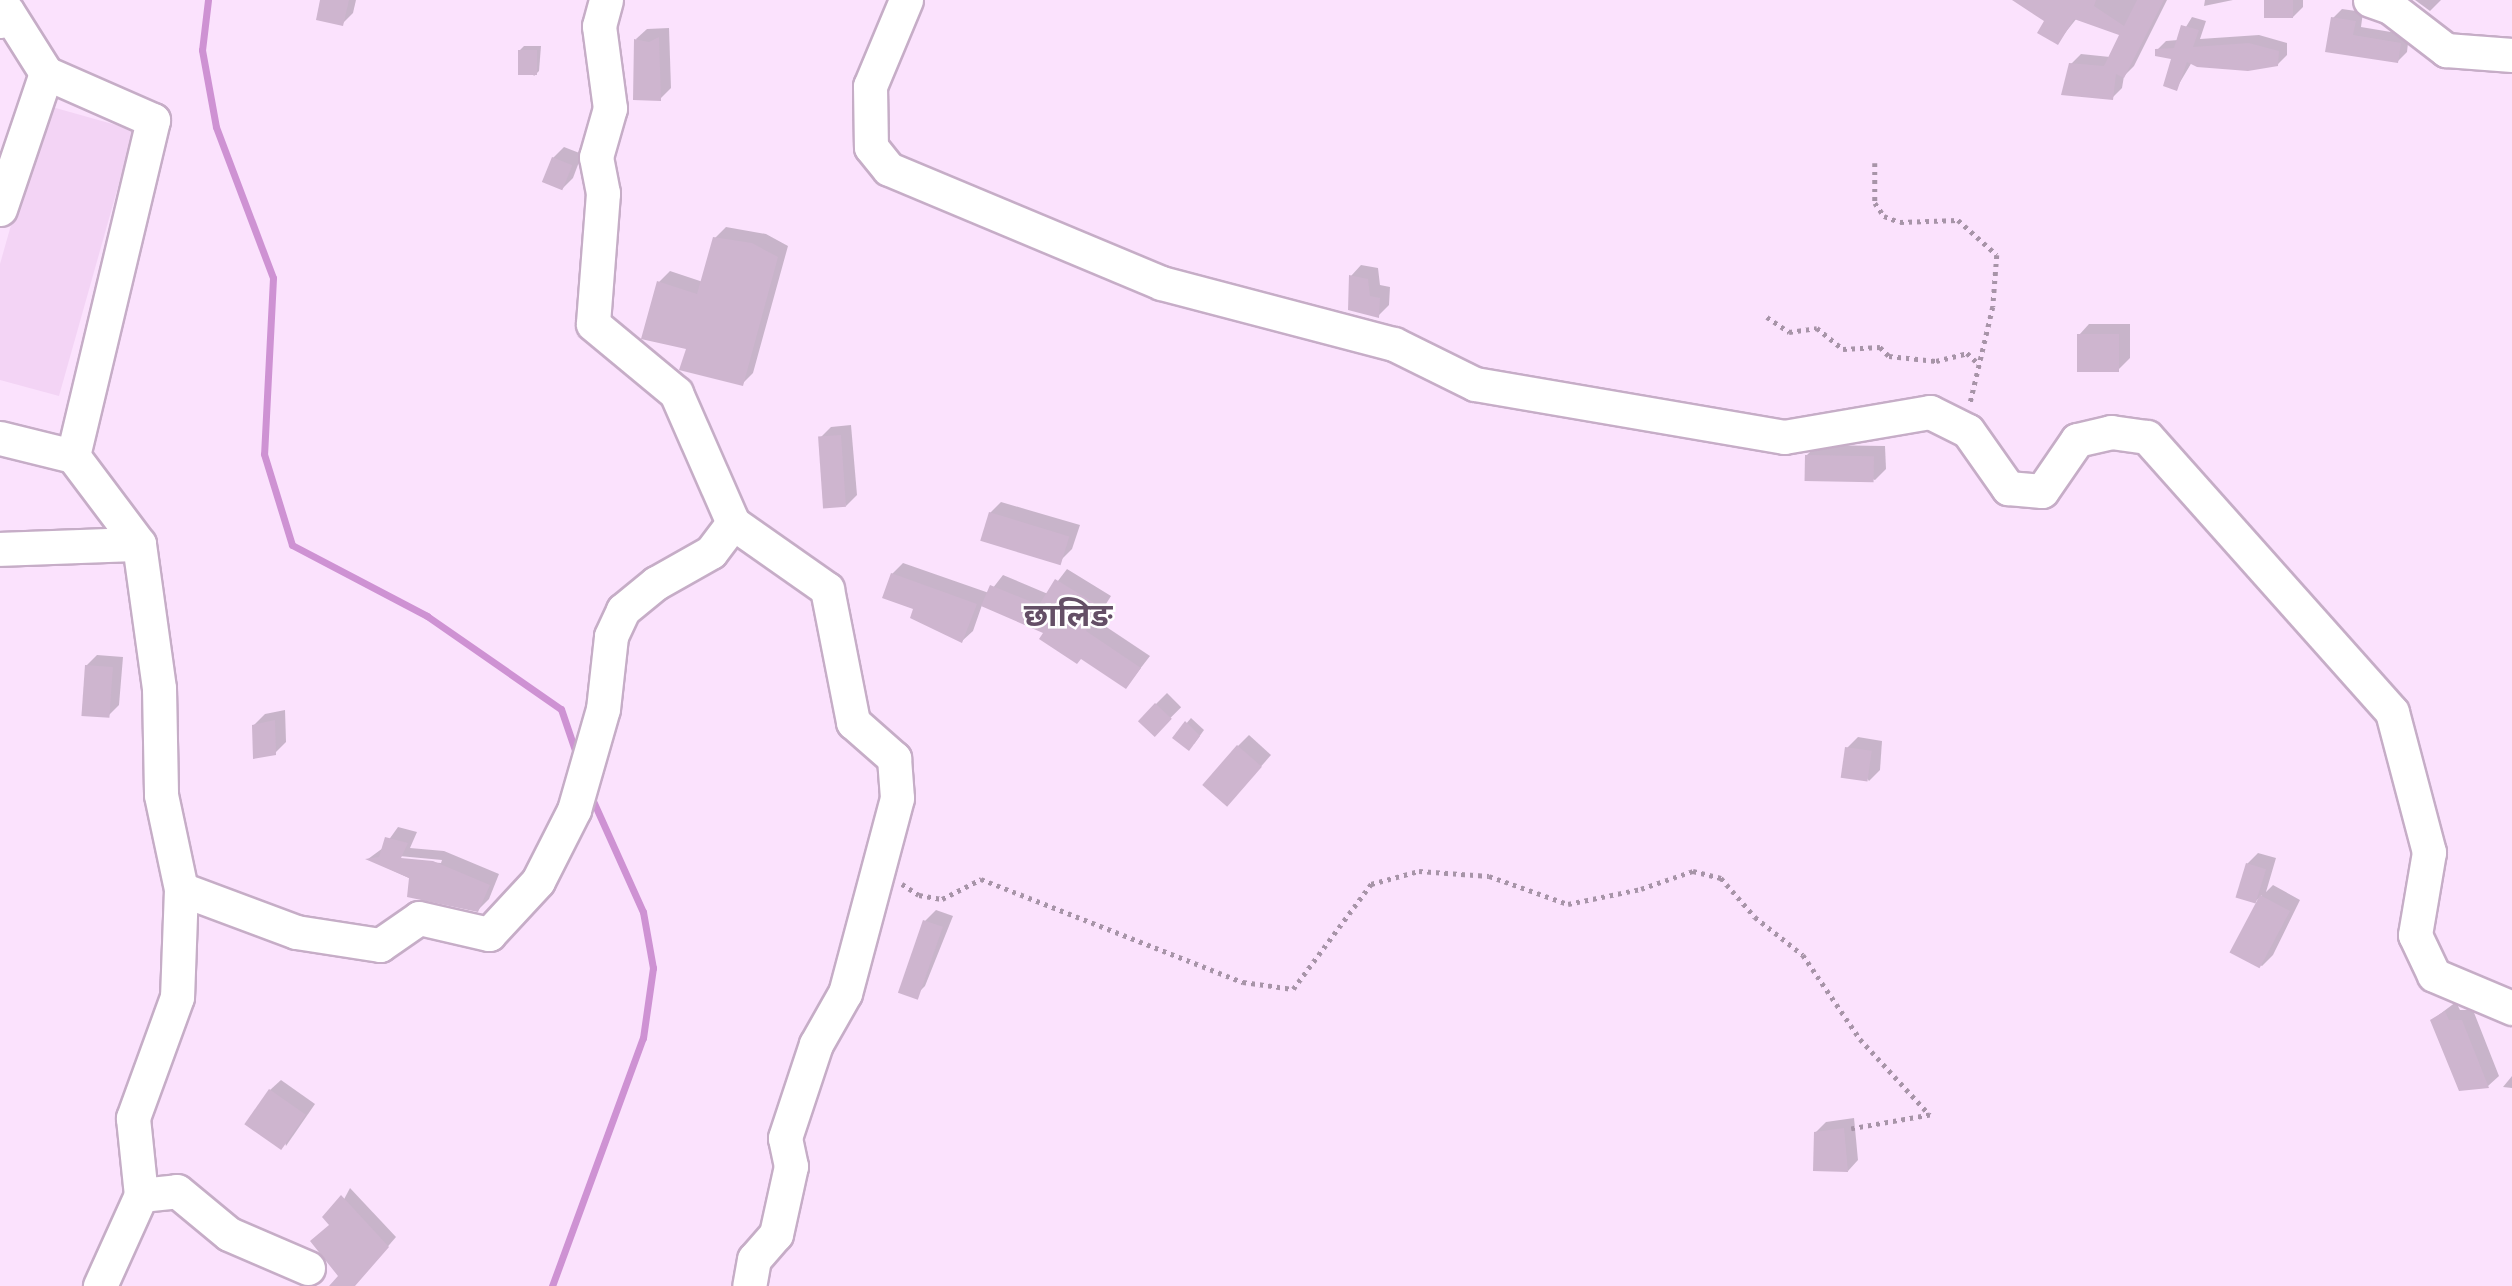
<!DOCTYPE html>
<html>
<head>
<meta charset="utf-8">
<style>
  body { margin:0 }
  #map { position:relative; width:2512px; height:1286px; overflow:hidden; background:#fbe2fd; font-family:Roboto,"Noto Sans Devanagari",sans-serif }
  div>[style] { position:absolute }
  .built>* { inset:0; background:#f3d4f5 }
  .shadow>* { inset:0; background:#0003; transform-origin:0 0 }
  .stream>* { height:7px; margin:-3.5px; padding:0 3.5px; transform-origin:3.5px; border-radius:3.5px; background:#ce92d3 }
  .building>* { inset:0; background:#ceb5cf; transform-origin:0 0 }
  .path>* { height:4.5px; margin-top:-2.25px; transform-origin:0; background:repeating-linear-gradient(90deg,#a794a8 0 3.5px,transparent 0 8.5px) }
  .roads { filter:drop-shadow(2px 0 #c6adc7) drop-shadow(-2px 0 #c6adc7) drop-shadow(0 2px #c6adc7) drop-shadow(0 -2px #c6adc7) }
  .minor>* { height:33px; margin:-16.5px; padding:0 16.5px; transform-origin:16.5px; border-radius:16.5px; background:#fff }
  span { translate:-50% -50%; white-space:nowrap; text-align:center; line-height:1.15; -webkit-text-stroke:5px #fff; paint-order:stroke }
  .district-label { font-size:32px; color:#644f66; font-weight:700 }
</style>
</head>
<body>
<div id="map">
  <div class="built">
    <div style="clip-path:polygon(45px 105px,134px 130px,59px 396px,0 380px,0 264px)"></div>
  </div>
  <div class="shadow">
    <div style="clip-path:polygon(322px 0,356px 0,353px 13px,342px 24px)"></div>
    <div style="clip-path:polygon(2015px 0,2167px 0,2134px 66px,2124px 76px,2122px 88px,2112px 98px,2071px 64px,2081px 54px,2110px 57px,2122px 34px,2077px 18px,2057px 43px,2047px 21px)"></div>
    <div style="clip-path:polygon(2205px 0,2233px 0,2204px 6px)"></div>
    <div style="clip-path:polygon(2266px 0,2303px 0,2303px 7px,2292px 18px)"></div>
    <div style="clip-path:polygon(2415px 0,2441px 0,2430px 11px)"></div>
    <div style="clip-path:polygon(2342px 9px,2363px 12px,2361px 27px,2409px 35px,2407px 52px,2398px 61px,2327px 51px,2333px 18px)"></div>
    <div style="clip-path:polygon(2192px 17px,2206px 21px,2200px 39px,2259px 35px,2287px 43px,2287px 55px,2278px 64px,2192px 62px,2176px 89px,2173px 58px,2157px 50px,2166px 41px,2178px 40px)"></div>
    <div style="clip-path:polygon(669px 28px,671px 88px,660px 99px,636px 39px,647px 29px)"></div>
    <div style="clip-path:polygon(524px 46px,541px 46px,539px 71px,534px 76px,519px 51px)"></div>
    <div style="clip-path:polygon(564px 147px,582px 154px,573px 178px,562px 189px,553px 158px)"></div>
    <div style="clip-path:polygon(726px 227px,766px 234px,788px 246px,753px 373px,742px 384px,688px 347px,643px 338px,659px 282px,670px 271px,703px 282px,715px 238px)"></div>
    <div style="clip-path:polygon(1361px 265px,1378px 268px,1380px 285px,1390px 287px,1389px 305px,1378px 316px,1351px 276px)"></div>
    <div style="clip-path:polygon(2089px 324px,2130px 324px,2130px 358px,2119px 369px,2079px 335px)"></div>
    <div style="clip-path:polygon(851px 425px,857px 495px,846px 506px,820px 438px,831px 427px)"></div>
    <div style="clip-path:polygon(1817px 445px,1885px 446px,1886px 469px,1875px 480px,1806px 456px)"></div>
    <div style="clip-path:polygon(1001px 502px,1080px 525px,1072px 549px,1061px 560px,990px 513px)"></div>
    <div style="clip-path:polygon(903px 563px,989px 593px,1003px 575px,1048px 594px,1067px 569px,1111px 596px,1096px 620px,1150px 656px,1126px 687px,1046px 632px,982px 605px,973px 631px,962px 641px,916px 608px,892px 574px)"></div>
    <div style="clip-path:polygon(97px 655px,123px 657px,119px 705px,108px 716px,86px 666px)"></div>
    <div style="left:1167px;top:693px;width:20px;height:39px;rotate:45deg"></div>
    <div style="clip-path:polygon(285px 710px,286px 742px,275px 753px,254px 725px,265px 714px)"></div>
    <div style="clip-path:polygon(1191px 718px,1204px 730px,1194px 744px,1174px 738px)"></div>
    <div style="clip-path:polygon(1249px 735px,1271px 755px,1238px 793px,1238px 746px)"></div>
    <div style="clip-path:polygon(1858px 737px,1882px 741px,1880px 770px,1869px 781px,1847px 748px)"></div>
    <div style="clip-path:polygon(evenodd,398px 827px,417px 832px,410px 848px,444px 851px,499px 874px,489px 899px,478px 910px,368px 859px,383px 848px,398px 827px,399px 856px,442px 860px,441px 863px,403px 860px,399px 856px)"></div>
    <div style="clip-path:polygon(2258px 853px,2276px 858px,2266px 892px,2273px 885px,2300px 900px,2273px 955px,2262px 966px,2238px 955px,2262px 895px,2255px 902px,2247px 864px)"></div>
    <div style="clip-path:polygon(936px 910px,953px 916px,925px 986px,914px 997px,925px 921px)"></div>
    <div style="clip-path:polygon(2456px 1002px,2460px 1010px,2473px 1010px,2499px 1076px,2488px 1086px,2460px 1089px,2432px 1020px)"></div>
    <div style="clip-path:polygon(2512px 1076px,2512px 1088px,2503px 1087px)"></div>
    <div style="clip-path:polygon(281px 1080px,315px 1104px,286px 1146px,270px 1090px)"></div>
    <div style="clip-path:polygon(1854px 1118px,1858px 1160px,1848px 1171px,1815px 1133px,1826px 1122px)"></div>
    <div style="clip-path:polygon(350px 1188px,396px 1237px,354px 1286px,342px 1286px,331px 1224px)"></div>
  </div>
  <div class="stream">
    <div style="left:208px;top:0;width:50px;rotate:96.8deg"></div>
    <div style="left:202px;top:50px;width:78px;rotate:79.7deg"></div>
    <div style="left:216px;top:127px;width:161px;rotate:69.3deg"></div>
    <div style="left:273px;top:278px;width:176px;rotate:92.9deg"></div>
    <div style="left:264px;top:454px;width:95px;rotate:72.9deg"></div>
    <div style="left:292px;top:545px;width:153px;rotate:27.7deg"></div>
    <div style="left:427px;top:616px;width:163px;rotate:34.8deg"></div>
    <div style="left:561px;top:709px;width:50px;rotate:71.2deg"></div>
    <div style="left:552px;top:1286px;width:264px;rotate:-69.9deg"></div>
    <div style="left:643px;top:1038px;width:71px;rotate:-81.9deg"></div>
    <div style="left:653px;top:968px;width:57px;rotate:-100.1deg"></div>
    <div style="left:643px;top:912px;width:129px;rotate:-114.2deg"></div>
  </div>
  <div class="building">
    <div style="clip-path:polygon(320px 0,349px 0,343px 26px,316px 20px)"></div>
    <div style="clip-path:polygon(2012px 0,2096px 0,2094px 6px,2124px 26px,2137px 0,2164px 0,2124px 78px,2116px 74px,2113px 100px,2061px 95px,2069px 63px,2104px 66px,2119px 35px,2074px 19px,2058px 45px,2037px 33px,2044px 21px)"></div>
    <div style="left:2264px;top:0;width:29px;height:18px"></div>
    <div style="clip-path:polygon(2331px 17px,2356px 21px,2353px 35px,2401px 43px,2398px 63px,2325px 52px)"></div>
    <div style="clip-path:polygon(2181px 25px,2199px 30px,2193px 47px,2249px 43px,2279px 51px,2278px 66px,2248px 71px,2197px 67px,2187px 62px,2177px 91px,2163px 86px,2171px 59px,2155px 56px,2155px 49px,2174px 48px)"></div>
    <div style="clip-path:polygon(659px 37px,661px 101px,633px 100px,634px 39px,649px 42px)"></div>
    <div style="left:518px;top:50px;width:19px;height:25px"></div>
    <div style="left:552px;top:157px;width:22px;height:27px;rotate:22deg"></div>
    <div style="clip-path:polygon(713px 237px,752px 243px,778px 257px,743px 386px,679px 370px,686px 349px,641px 339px,657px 281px,697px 294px)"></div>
    <div style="clip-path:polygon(1349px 275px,1368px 279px,1370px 296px,1380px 298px,1379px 318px,1348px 310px)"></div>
    <div style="left:2077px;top:334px;width:42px;height:38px"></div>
    <div style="left:841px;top:435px;width:72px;height:23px;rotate:86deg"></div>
    <div style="left:1805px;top:455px;width:69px;height:26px;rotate:1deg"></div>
    <div style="left:989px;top:512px;width:84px;height:30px;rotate:17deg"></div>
    <div style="clip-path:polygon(891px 573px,977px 604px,962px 643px,910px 618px,913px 609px,882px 598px)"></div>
    <div style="clip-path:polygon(1055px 579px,1101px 607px,1086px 631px,1141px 668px,1126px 689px,1081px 659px,1077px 664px,1039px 639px,1043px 633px,981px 606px,990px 585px,1039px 605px)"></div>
    <div style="left:85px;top:665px;width:28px;height:51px;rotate:4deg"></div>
    <div style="left:1155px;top:703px;width:23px;height:25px;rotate:43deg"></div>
    <div style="clip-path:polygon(275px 720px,276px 755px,253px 759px,252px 725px)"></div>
    <div style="clip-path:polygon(1185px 721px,1200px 736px,1189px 751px,1172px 738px)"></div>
    <div style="left:1237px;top:745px;width:33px;height:53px;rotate:41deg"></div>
    <div style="left:1845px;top:747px;width:27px;height:31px;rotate:8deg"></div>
    <div style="clip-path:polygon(385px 837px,408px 843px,401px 858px,433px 861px,490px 885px,478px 912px,407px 897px,409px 878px,365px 859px,379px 857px)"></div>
    <div style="left:2246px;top:863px;width:21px;height:36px;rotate:17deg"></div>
    <div style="left:2260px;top:895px;width:34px;height:65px;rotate:28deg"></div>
    <div style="left:923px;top:920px;width:21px;height:77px;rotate:19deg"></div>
    <div style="clip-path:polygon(2445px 1011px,2449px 1020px,2462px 1020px,2489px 1088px,2459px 1091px,2430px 1020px)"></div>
    <div style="left:269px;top:1089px;width:45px;height:43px;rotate:35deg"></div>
    <div style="clip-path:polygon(1844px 1128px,1848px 1172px,1813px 1171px,1814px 1132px)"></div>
    <div style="clip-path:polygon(341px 1195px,389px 1247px,355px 1286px,329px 1286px,338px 1276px,310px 1241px,329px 1225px,322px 1217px)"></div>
  </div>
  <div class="path">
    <div style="left:1875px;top:163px;width:40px;rotate:90deg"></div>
    <div style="left:1875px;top:203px;width:16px;rotate:55deg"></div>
    <div style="left:1884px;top:216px;width:17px;rotate:21deg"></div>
    <div style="left:1900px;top:222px;width:58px;rotate:-2deg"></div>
    <div style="left:1958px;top:220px;width:52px;rotate:41.9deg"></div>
    <div style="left:1997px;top:255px;width:52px;rotate:94.4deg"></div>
    <div style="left:1993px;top:307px;width:100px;rotate:103.3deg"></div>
    <div style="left:1767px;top:317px;width:27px;rotate:34deg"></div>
    <div style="left:1789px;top:332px;width:28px;rotate:-8deg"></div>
    <div style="left:1817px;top:328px;width:33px;rotate:39deg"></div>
    <div style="left:1843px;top:349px;width:37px;rotate:-3deg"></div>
    <div style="left:1880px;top:347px;width:13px;rotate:45deg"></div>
    <div style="left:1889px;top:356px;width:47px;rotate:6.1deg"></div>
    <div style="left:1936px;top:361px;width:32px;rotate:-14deg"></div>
    <div style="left:1967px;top:353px;width:16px;rotate:43deg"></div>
    <div style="left:902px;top:884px;width:20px;rotate:33deg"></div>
    <div style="left:919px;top:895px;width:23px;rotate:10deg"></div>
    <div style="left:942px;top:899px;width:44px;rotate:-27.1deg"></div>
    <div style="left:981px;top:879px;width:282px;rotate:21.5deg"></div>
    <div style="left:1243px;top:982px;width:50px;rotate:8deg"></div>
    <div style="left:1293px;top:989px;width:131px;rotate:-53.4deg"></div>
    <div style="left:1371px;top:884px;width:50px;rotate:-15.2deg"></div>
    <div style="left:1419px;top:871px;width:70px;rotate:4.1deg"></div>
    <div style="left:1489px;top:876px;width:84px;rotate:19.5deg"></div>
    <div style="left:1568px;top:904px;width:75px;rotate:-11.6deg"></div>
    <div style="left:1641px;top:889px;width:55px;rotate:-19.1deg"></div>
    <div style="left:1693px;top:871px;width:29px;rotate:14deg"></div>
    <div style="left:1721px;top:878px;width:52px;rotate:48.9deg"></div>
    <div style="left:1755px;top:917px;width:61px;rotate:38.4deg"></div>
    <div style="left:1803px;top:955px;width:102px;rotate:55.8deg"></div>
    <div style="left:1860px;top:1039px;width:103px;rotate:47.4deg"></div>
    <div style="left:1930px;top:1115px;width:80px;rotate:170deg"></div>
  </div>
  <div class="roads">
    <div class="minor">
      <div style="left:606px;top:0;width:27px;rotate:105deg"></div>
      <div style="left:599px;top:26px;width:83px;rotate:82.4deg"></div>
      <div style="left:610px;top:108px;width:51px;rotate:105.9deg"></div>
      <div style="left:596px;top:157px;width:37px;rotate:79deg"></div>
      <div style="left:603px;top:193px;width:131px;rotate:94.4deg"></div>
      <div style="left:593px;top:324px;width:108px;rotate:39.7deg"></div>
      <div style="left:676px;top:393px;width:142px;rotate:66.3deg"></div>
      <div style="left:733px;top:523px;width:115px;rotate:35.1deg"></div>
      <div style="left:827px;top:589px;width:136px;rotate:78.9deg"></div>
      <div style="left:853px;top:722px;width:55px;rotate:41.3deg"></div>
      <div style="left:894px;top:758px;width:40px;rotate:85.7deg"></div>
      <div style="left:897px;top:798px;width:202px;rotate:104.9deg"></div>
      <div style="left:845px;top:993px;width:59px;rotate:119.6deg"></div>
      <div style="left:816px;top:1044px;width:99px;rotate:108.3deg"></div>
      <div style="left:785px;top:1138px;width:29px;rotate:78deg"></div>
      <div style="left:791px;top:1166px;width:70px;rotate:102.4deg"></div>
      <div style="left:776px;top:1234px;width:33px;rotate:131deg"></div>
      <div style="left:754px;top:1259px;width:27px;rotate:100deg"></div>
      <div style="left:906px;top:0;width:93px;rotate:112.7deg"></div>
      <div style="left:870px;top:86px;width:61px;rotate:89.1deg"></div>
      <div style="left:871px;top:147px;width:28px;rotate:51deg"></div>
      <div style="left:889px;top:169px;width:295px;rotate:22.7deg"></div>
      <div style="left:1161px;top:283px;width:241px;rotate:14.7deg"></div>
      <div style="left:1394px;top:344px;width:90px;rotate:26.3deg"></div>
      <div style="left:1475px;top:384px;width:314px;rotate:9.7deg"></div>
      <div style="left:1784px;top:437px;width:148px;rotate:-9.7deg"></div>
      <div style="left:1930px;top:412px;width:42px;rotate:26.6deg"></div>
      <div style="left:1968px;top:431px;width:70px;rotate:54.9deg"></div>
      <div style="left:2008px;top:488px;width:34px;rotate:5deg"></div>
      <div style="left:2042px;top:491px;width:62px;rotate:-55.5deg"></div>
      <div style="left:2077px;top:440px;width:35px;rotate:-13deg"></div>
      <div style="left:2111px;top:432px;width:36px;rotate:8deg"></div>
      <div style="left:2147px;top:437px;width:368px;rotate:48.3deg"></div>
      <div style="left:2392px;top:712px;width:145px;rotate:75.2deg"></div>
      <div style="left:2429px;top:852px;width:84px;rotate:99.6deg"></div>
      <div style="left:2415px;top:935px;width:44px;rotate:64.6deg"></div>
      <div style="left:2434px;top:975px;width:85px;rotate:22.9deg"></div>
      <div style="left:2370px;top:0;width:21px;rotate:19deg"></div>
      <div style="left:2390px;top:7px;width:71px;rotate:37.5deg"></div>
      <div style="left:2446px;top:50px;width:66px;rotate:4.3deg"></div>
      <div style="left:0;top:21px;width:12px;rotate:-55deg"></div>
      <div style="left:7px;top:11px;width:73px;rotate:57.8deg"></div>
      <div style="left:0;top:209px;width:144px;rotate:-71.3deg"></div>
      <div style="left:46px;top:73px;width:117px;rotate:23.7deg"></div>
      <div style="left:153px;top:120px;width:345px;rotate:103.4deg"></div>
      <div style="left:0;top:438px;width:75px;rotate:13.9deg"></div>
      <div style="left:73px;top:456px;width:110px;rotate:53.1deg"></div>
      <div style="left:139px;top:544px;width:145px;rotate:82.1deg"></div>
      <div style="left:159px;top:688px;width:107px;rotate:88.9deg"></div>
      <div style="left:161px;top:795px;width:96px;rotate:78deg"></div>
      <div style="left:181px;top:889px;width:108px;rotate:92.1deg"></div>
      <div style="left:177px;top:997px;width:129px;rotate:110deg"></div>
      <div style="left:133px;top:1118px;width:77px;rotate:84.1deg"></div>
      <div style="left:141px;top:1195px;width:100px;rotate:114.3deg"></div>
      <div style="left:0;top:549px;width:139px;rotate:-2.1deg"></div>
      <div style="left:181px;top:889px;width:123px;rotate:20.5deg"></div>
      <div style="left:296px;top:932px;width:85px;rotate:8.8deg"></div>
      <div style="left:380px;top:945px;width:47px;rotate:-34.7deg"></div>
      <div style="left:419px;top:918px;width:72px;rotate:12.9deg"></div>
      <div style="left:489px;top:934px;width:72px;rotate:-47.2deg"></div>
      <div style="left:538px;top:881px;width:80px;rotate:-63.1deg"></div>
      <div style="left:574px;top:810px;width:105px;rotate:-74deg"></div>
      <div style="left:603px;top:709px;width:73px;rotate:-83.7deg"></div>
      <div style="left:611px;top:636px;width:29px;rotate:-65deg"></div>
      <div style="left:623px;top:610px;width:43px;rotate:-39.3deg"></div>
      <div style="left:656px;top:583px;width:63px;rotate:-29.4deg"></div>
      <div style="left:711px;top:552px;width:36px;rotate:-53deg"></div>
      <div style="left:141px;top:1195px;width:36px;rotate:-6deg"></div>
      <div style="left:177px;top:1191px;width:67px;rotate:39.6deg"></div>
      <div style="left:229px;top:1234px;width:86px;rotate:23.3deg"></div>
    </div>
  </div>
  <div class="district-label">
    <span style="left:1068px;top:615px">छालिङ</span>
  </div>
</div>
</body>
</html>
